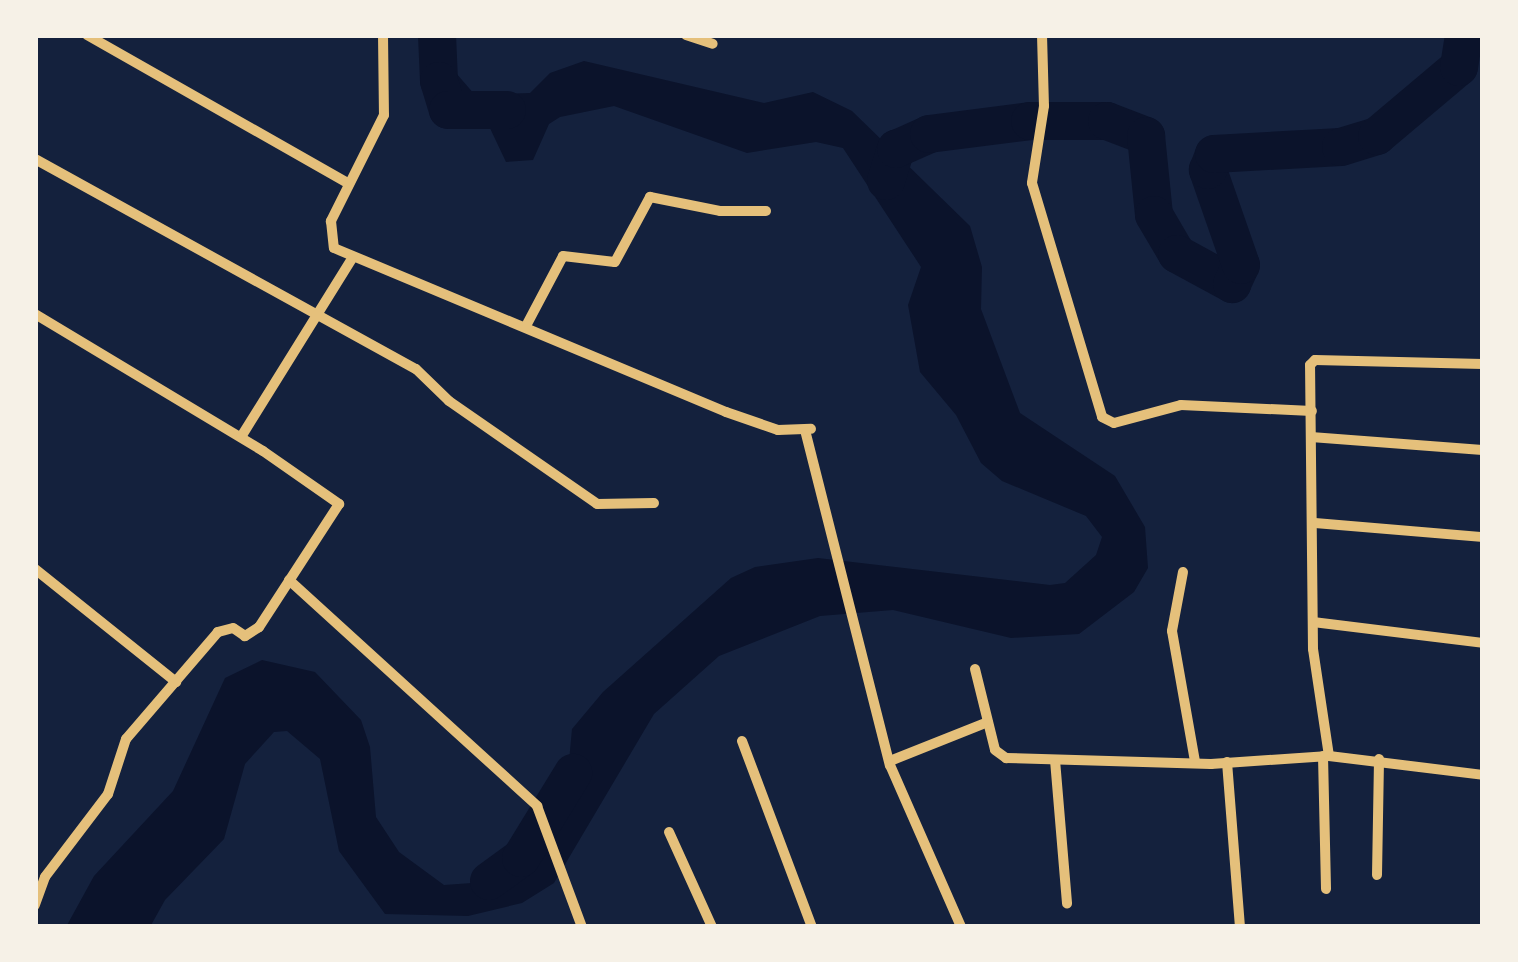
<!DOCTYPE html>
<html>
<head>
<meta charset="utf-8">
<style>
  body { margin:0 }
  #map { position:relative; width:1518px; height:962px; overflow:hidden; background:#14213d; font-family:Literata,serif }
  div>[style] { position:absolute }
  .water>* { inset:0; background:#0b132b }
  .river>* { height:38px; margin:-19px; padding:0 19px; transform-origin:19px; border-radius:19px; background:#0b132b }
  .minor>* { height:10px; margin:-5px; padding:0 5px; transform-origin:5px; border-radius:5px; background:#e5c07b }
  span { translate:-50% -50%; white-space:nowrap; text-align:center; line-height:1.15; -webkit-text-stroke:10px #f6f1e7; paint-order:stroke }
  .frame { position:absolute; inset:0; border:38px solid #f6f1e7; pointer-events:none }
</style>
</head>
<body>
<div id="map">
  <div class="water">
    <div style="clip-path:polygon(431px 35px,456px 35px,456px 73px,475px 95px,530px 93px,550px 73px,584px 61px,764px 103px,813px 92px,852px 111px,970px 226px,982px 267px,981px 309px,1020px 413px,1115px 476px,1145px 527px,1148px 568px,1134px 592px,1079px 634px,1011px 638px,893px 610px,820px 616px,719px 656px,654px 714px,554px 883px,522px 903px,468px 916px,385px 914px,339px 851px,320px 759px,287px 731px,274px 732px,245px 764px,224px 839px,165px 900px,150px 927px,66px 927px,94px 876px,173px 791px,225px 678px,262px 660px,315px 672px,361px 720px,370px 747px,376px 817px,399px 852px,444px 885px,486px 882px,539px 836px,567px 783px,572px 729px,603px 692px,731px 578px,755px 567px,818px 558px,1050px 585px,1065px 583px,1096px 555px,1102px 537px,1086px 516px,1002px 481px,981px 463px,956px 415px,920px 372px,908px 305px,921px 267px,843px 148px,816px 142px,747px 153px,614px 106px,560px 117px,549px 124px,533px 160px,506px 162px,488px 124px,450px 108px,437px 85px)"></div>
  </div>
  <div class="river">
    <div style="left:437px;top:35px;width:46px;rotate:87.5deg"></div>
    <div style="left:439px;top:81px;width:30px;rotate:73deg"></div>
    <div style="left:448px;top:110px;width:59px"></div>
    <div style="left:886px;top:181px;width:34px;rotate:-73deg"></div>
    <div style="left:896px;top:149px;width:36px;rotate:-24deg"></div>
    <div style="left:929px;top:134px;width:102px;rotate:-7.3deg"></div>
    <div style="left:1030px;top:121px;width:77px"></div>
    <div style="left:1107px;top:121px;width:42px;rotate:21deg"></div>
    <div style="left:1146px;top:136px;width:79px;rotate:84.2deg"></div>
    <div style="left:1154px;top:215px;width:45px;rotate:59.5deg"></div>
    <div style="left:1177px;top:254px;width:63px;rotate:28.6deg"></div>
    <div style="left:1232px;top:284px;width:21px;rotate:-65deg"></div>
    <div style="left:1241px;top:265px;width:101px;rotate:-109.2deg"></div>
    <div style="left:1208px;top:170px;width:17px;rotate:-69deg"></div>
    <div style="left:1214px;top:154px;width:127px;rotate:-3.2deg"></div>
    <div style="left:1341px;top:147px;width:38px;rotate:-17deg"></div>
    <div style="left:1377px;top:136px;width:107px;rotate:-40.1deg"></div>
    <div style="left:1459px;top:67px;width:32px;rotate:-81deg"></div>
    <div style="left:489px;top:881px;width:39px;rotate:-36deg"></div>
    <div style="left:521px;top:858px;width:100px;rotate:-58.5deg"></div>
  </div>
  <div class="minor">
    <div style="left:87px;top:35px;width:299px;rotate:29.6deg"></div>
    <div style="left:383px;top:35px;width:80px;rotate:89.3deg"></div>
    <div style="left:384px;top:115px;width:119px;rotate:116.6deg"></div>
    <div style="left:331px;top:221px;width:27px;rotate:84deg"></div>
    <div style="left:334px;top:248px;width:425px;rotate:22.7deg"></div>
    <div style="left:726px;top:412px;width:55px;rotate:19.1deg"></div>
    <div style="left:778px;top:430px;width:33px;rotate:-2deg"></div>
    <div style="left:686px;top:35px;width:28px;rotate:18deg"></div>
    <div style="left:1042px;top:35px;width:71px;rotate:88.4deg"></div>
    <div style="left:1044px;top:106px;width:78px;rotate:98.9deg"></div>
    <div style="left:1032px;top:183px;width:244px;rotate:73.3deg"></div>
    <div style="left:1102px;top:417px;width:13px;rotate:27deg"></div>
    <div style="left:1114px;top:423px;width:69px;rotate:-15deg"></div>
    <div style="left:1181px;top:405px;width:131px;rotate:2.6deg"></div>
    <div style="left:35px;top:159px;width:435px;rotate:28.9deg"></div>
    <div style="left:416px;top:369px;width:46px;rotate:44.1deg"></div>
    <div style="left:449px;top:401px;width:180px;rotate:34.8deg"></div>
    <div style="left:597px;top:504px;width:57px;rotate:-1deg"></div>
    <div style="left:35px;top:314px;width:266px;rotate:31deg"></div>
    <div style="left:263px;top:451px;width:93px;rotate:34.9deg"></div>
    <div style="left:339px;top:504px;width:147px;rotate:123deg"></div>
    <div style="left:259px;top:627px;width:17px;rotate:147deg"></div>
    <div style="left:245px;top:636px;width:14px;rotate:-146deg"></div>
    <div style="left:233px;top:628px;width:16px;rotate:165deg"></div>
    <div style="left:218px;top:632px;width:141px;rotate:130.7deg"></div>
    <div style="left:126px;top:739px;width:58px;rotate:108.1deg"></div>
    <div style="left:108px;top:794px;width:104px;rotate:127.2deg"></div>
    <div style="left:45px;top:877px;width:30px;rotate:110deg"></div>
    <div style="left:526px;top:326px;width:79px;rotate:-62.1deg"></div>
    <div style="left:563px;top:256px;width:52px;rotate:6.6deg"></div>
    <div style="left:615px;top:262px;width:74px;rotate:-61.7deg"></div>
    <div style="left:650px;top:197px;width:71px;rotate:11.3deg"></div>
    <div style="left:720px;top:211px;width:46px"></div>
    <div style="left:805px;top:430px;width:346px;rotate:75.8deg"></div>
    <div style="left:890px;top:765px;width:177px;rotate:66.3deg"></div>
    <div style="left:241px;top:437px;width:210px;rotate:-58.1deg"></div>
    <div style="left:1311px;top:437px;width:172px;rotate:4.3deg"></div>
    <div style="left:1315px;top:523px;width:169px;rotate:4.8deg"></div>
    <div style="left:35px;top:569px;width:181px;rotate:38.7deg"></div>
    <div style="left:1183px;top:572px;width:60px;rotate:100.6deg"></div>
    <div style="left:1172px;top:631px;width:132px;rotate:80deg"></div>
    <div style="left:289px;top:580px;width:336px;rotate:42.3deg"></div>
    <div style="left:537px;top:806px;width:129px;rotate:69.6deg"></div>
    <div style="left:1313px;top:622px;width:171px;rotate:7deg"></div>
    <div style="left:975px;top:669px;width:83px;rotate:76.1deg"></div>
    <div style="left:995px;top:750px;width:14px;rotate:36deg"></div>
    <div style="left:1006px;top:758px;width:205px;rotate:1.7deg"></div>
    <div style="left:1211px;top:764px;width:118px;rotate:-3.9deg"></div>
    <div style="left:1329px;top:756px;width:155px;rotate:7deg"></div>
    <div style="left:742px;top:741px;width:199px;rotate:69.4deg"></div>
    <div style="left:1323px;top:756px;width:133px;rotate:88.7deg"></div>
    <div style="left:1329px;top:756px;width:108px;rotate:-98.5deg"></div>
    <div style="left:1313px;top:649px;width:284px;rotate:-90.6deg"></div>
    <div style="left:1310px;top:365px;width:7px;rotate:-45deg"></div>
    <div style="left:1315px;top:360px;width:168px;rotate:1.4deg"></div>
    <div style="left:1055px;top:760px;width:144px;rotate:85.2deg"></div>
    <div style="left:890px;top:761px;width:105px;rotate:-21.7deg"></div>
    <div style="left:1227px;top:762px;width:166px;rotate:85.5deg"></div>
    <div style="left:669px;top:832px;width:104px;rotate:65.6deg"></div>
    <div style="left:1377px;top:875px;width:116px;rotate:-89deg"></div>
  </div>
  <div class="frame"></div>
</div>
</body>
</html>
